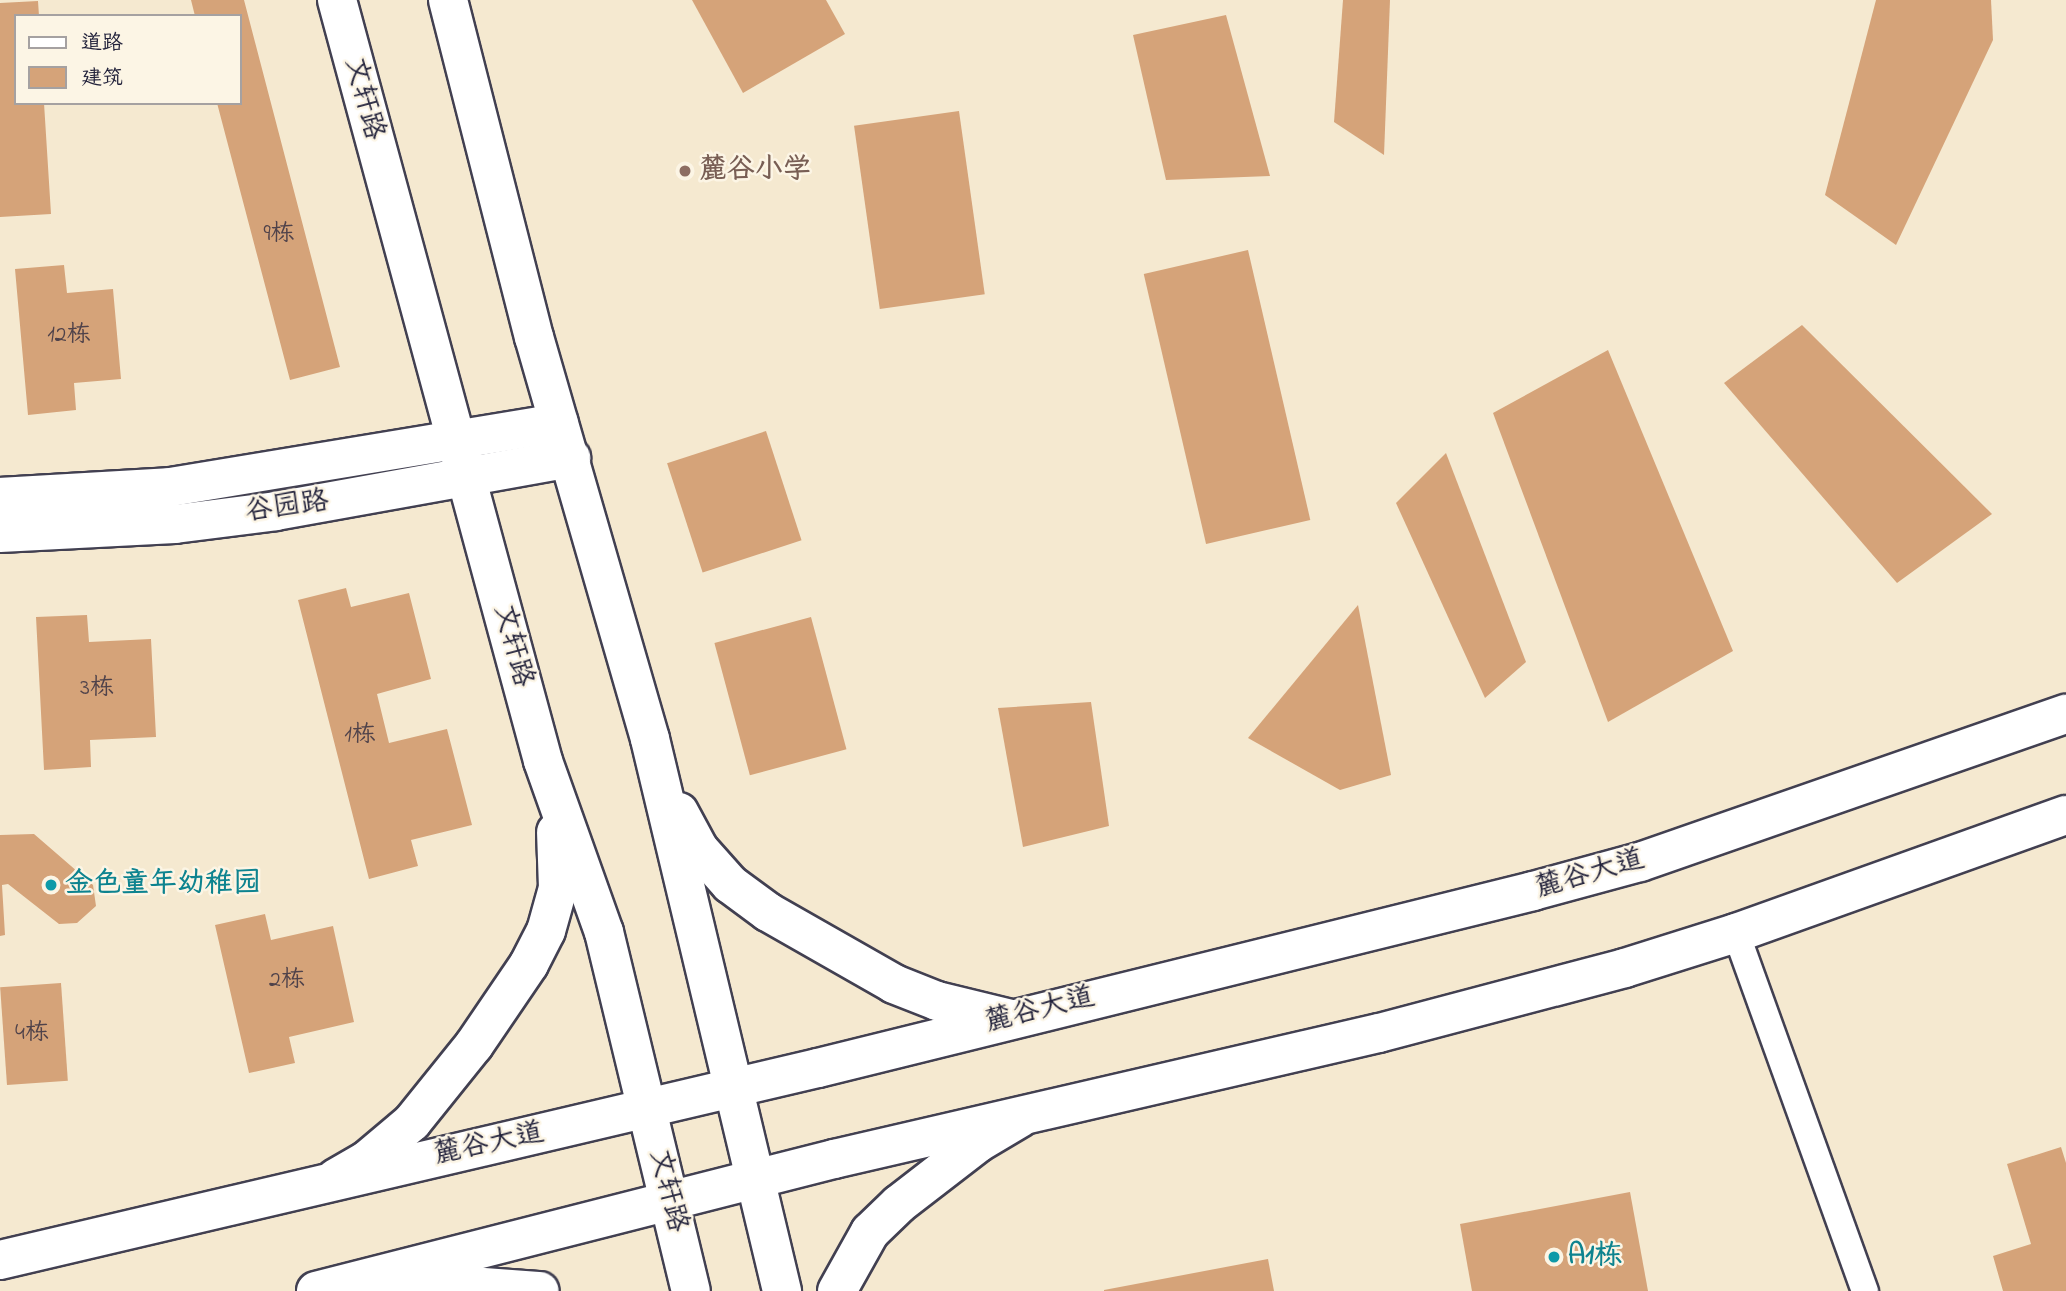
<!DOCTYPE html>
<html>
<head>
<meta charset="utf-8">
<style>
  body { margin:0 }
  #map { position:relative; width:2066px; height:1291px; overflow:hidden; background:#f5e9d0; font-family:"Indie Flower","LXGW WenKai TC",sans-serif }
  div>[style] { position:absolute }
  .building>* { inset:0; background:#d5a379; transform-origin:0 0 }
  .roads { filter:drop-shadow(2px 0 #424051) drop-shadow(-2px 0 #424051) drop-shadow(0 2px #424051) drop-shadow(0 -2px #424051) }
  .street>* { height:26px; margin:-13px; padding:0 13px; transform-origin:13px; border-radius:13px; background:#fff }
  .secondary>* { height:38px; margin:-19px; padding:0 19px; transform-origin:19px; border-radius:19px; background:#fff }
  .primary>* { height:38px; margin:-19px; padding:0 19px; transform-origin:19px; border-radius:19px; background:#fff }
  .dots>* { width:19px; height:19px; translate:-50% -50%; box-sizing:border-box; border:4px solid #fcf5e5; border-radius:50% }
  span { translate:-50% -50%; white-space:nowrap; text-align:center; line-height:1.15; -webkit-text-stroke:5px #fcf5e5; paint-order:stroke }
  .number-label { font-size:24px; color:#4f424a }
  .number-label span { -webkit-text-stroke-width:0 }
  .street-label { font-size:28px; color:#22223b }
  .education-label { font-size:28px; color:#785e54; font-weight:700 }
  .left { translate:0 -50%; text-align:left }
  .culture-label { font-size:28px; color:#0d838f; font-weight:700 }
  .legend { position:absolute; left:14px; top:14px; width:228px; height:91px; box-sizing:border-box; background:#fcf5e5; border:2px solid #a5a1a1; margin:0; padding:9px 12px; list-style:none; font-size:21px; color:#22223b }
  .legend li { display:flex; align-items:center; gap:14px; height:35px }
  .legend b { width:35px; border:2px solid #a5a1a1 }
</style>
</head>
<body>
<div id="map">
  <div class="building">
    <div style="clip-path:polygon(191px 0,244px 0,340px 367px,290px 380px,217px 103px,240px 103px,240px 16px,195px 16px)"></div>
    <div style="clip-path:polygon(692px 0,826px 0,845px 34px,743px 93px)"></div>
    <div style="clip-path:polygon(1343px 0,1390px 0,1384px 155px,1334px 122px)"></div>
    <div style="clip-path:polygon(1876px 0,1991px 0,1993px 40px,1896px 245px,1825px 195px)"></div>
    <div style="clip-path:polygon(38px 1px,39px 16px,16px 16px,16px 103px,44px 103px,51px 214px,0 217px,0 3px)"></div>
    <div style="clip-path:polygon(1226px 15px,1270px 176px,1166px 180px,1133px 35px)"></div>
    <div style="left:959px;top:111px;width:185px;height:106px;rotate:82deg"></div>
    <div style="left:1248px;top:250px;width:277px;height:107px;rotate:77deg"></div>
    <div style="clip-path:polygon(64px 265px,67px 293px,113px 289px,121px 379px,74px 383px,76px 410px,28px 415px,15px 269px)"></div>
    <div style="clip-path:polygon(1802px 325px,1992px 514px,1897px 583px,1724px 383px)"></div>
    <div style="clip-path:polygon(1608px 350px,1733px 651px,1608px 722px,1493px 413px)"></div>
    <div style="left:766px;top:431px;width:115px;height:104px;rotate:72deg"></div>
    <div style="clip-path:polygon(1446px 453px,1526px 662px,1485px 698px,1396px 503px)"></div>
    <div style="clip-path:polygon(346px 588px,351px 607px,409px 593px,431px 679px,377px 694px,389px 743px,447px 729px,472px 825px,411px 840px,418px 866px,369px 879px,298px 600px)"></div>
    <div style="clip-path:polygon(1358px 605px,1391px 775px,1340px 790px,1248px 738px)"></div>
    <div style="clip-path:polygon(87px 615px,89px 642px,151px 639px,156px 737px,90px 740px,91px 767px,44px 770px,36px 617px)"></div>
    <div style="left:811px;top:617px;width:137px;height:100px;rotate:75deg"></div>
    <div style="clip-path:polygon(1091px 702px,1109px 826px,1023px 847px,998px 708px)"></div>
    <div style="clip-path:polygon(34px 834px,93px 885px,96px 906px,77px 923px,59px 924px,8px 884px,2px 885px,5px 935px,0 936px,0 835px)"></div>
    <div style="clip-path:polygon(265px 914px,271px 940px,333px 926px,354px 1022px,289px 1037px,295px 1063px,249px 1073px,215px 925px)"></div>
    <div style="left:61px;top:983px;width:98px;height:61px;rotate:86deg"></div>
    <div style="clip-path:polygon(2061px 1147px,2066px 1163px,2066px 1291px,2003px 1291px,1993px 1256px,2031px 1244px,2007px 1164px)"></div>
    <div style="clip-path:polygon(1630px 1192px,1648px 1291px,1472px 1291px,1460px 1224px)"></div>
    <div style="clip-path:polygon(1268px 1259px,1274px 1291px,1104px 1291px,1104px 1290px)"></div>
  </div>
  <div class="roads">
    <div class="street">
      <div style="left:1736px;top:933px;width:381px;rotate:70.2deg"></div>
    </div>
    <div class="secondary">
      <div style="left:337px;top:0;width:788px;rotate:74.85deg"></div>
      <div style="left:543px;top:761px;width:182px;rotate:70.4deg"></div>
      <div style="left:604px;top:932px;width:369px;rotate:76.4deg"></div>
      <div style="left:448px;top:0;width:348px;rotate:75.7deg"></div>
      <div style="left:534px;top:337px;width:418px;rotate:73.9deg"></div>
      <div style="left:650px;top:739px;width:568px;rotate:76.55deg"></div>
      <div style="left:0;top:497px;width:171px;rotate:-3.3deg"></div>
      <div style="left:171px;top:487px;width:393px;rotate:-9.4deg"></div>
      <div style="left:0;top:533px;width:175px;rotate:-2.9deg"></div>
      <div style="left:175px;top:524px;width:102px;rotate:-7.3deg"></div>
      <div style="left:276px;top:511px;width:300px;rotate:-10.2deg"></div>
      <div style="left:679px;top:812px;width:42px;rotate:61.6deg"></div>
      <div style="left:699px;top:849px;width:47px;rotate:48.5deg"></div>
      <div style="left:730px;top:884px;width:47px;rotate:36.4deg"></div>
      <div style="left:768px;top:912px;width:145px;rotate:29.7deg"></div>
      <div style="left:894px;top:984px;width:46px;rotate:21.6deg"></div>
      <div style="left:937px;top:1001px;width:76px;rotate:13.7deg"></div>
      <div style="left:336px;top:1178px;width:36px;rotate:-30deg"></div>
      <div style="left:367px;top:1160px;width:59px;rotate:-40.2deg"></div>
      <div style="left:412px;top:1122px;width:99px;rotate:-51.2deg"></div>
      <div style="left:474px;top:1045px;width:98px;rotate:-55.8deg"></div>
      <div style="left:529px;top:964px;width:37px;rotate:-63deg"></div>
      <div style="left:546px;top:931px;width:45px;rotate:-74.4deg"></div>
      <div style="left:558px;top:888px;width:56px;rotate:-92deg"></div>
      <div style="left:377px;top:1279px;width:163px;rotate:4.2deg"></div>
      <div style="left:837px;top:1291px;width:68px;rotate:-60.8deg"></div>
      <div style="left:870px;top:1232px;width:40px;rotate:-44deg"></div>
      <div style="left:899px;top:1204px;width:100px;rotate:-37.7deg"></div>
      <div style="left:978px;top:1143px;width:49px;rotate:-30.8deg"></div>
    </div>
    <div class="primary">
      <div style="left:0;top:1260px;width:840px;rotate:-13.21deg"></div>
      <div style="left:818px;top:1068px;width:737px;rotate:-13.9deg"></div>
      <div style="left:1533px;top:891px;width:111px;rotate:-15.2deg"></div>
      <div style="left:1640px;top:862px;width:451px;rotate:-19.2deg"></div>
      <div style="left:316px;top:1291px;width:535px;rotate:-14.3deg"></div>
      <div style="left:834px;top:1159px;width:559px;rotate:-13.02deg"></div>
      <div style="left:1379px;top:1033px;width:254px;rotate:-14.8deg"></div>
      <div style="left:1625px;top:968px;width:116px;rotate:-17.5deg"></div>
      <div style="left:1736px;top:933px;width:350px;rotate:-19.7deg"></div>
    </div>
  </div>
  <div class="dots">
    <div style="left:685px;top:171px;background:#8d6e63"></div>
    <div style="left:51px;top:885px;background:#0f9aa8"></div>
    <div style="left:1554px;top:1257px;background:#0f9aa8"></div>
  </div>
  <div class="number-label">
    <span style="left:279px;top:235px">9栋</span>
    <span style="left:69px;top:336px">12栋</span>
    <span style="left:97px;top:689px">3栋</span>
    <span style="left:360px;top:736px">1栋</span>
    <span style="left:287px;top:981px">2栋</span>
    <span style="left:32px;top:1034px">4栋</span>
  </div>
  <div class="street-label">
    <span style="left:363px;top:99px;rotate:75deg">文轩路</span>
    <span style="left:287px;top:508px;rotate:-8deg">谷园路</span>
    <span style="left:512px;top:646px;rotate:75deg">文轩路</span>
    <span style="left:1590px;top:875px;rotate:-16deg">麓谷大道</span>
    <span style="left:1040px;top:1011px;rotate:-14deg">麓谷大道</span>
    <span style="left:489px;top:1145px;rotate:-12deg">麓谷大道</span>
    <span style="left:667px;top:1191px;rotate:76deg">文轩路</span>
  </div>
  <div class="education-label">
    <span class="left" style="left:699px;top:171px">麓谷小学</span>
  </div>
  <div class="culture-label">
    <span class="left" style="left:65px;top:885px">金色童年幼稚园</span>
    <span class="left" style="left:1568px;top:1257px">A1栋</span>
  </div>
  <ul class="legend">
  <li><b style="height:9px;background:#fff"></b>道路</li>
  <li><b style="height:19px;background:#d5a379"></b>建筑</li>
  </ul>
</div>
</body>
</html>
